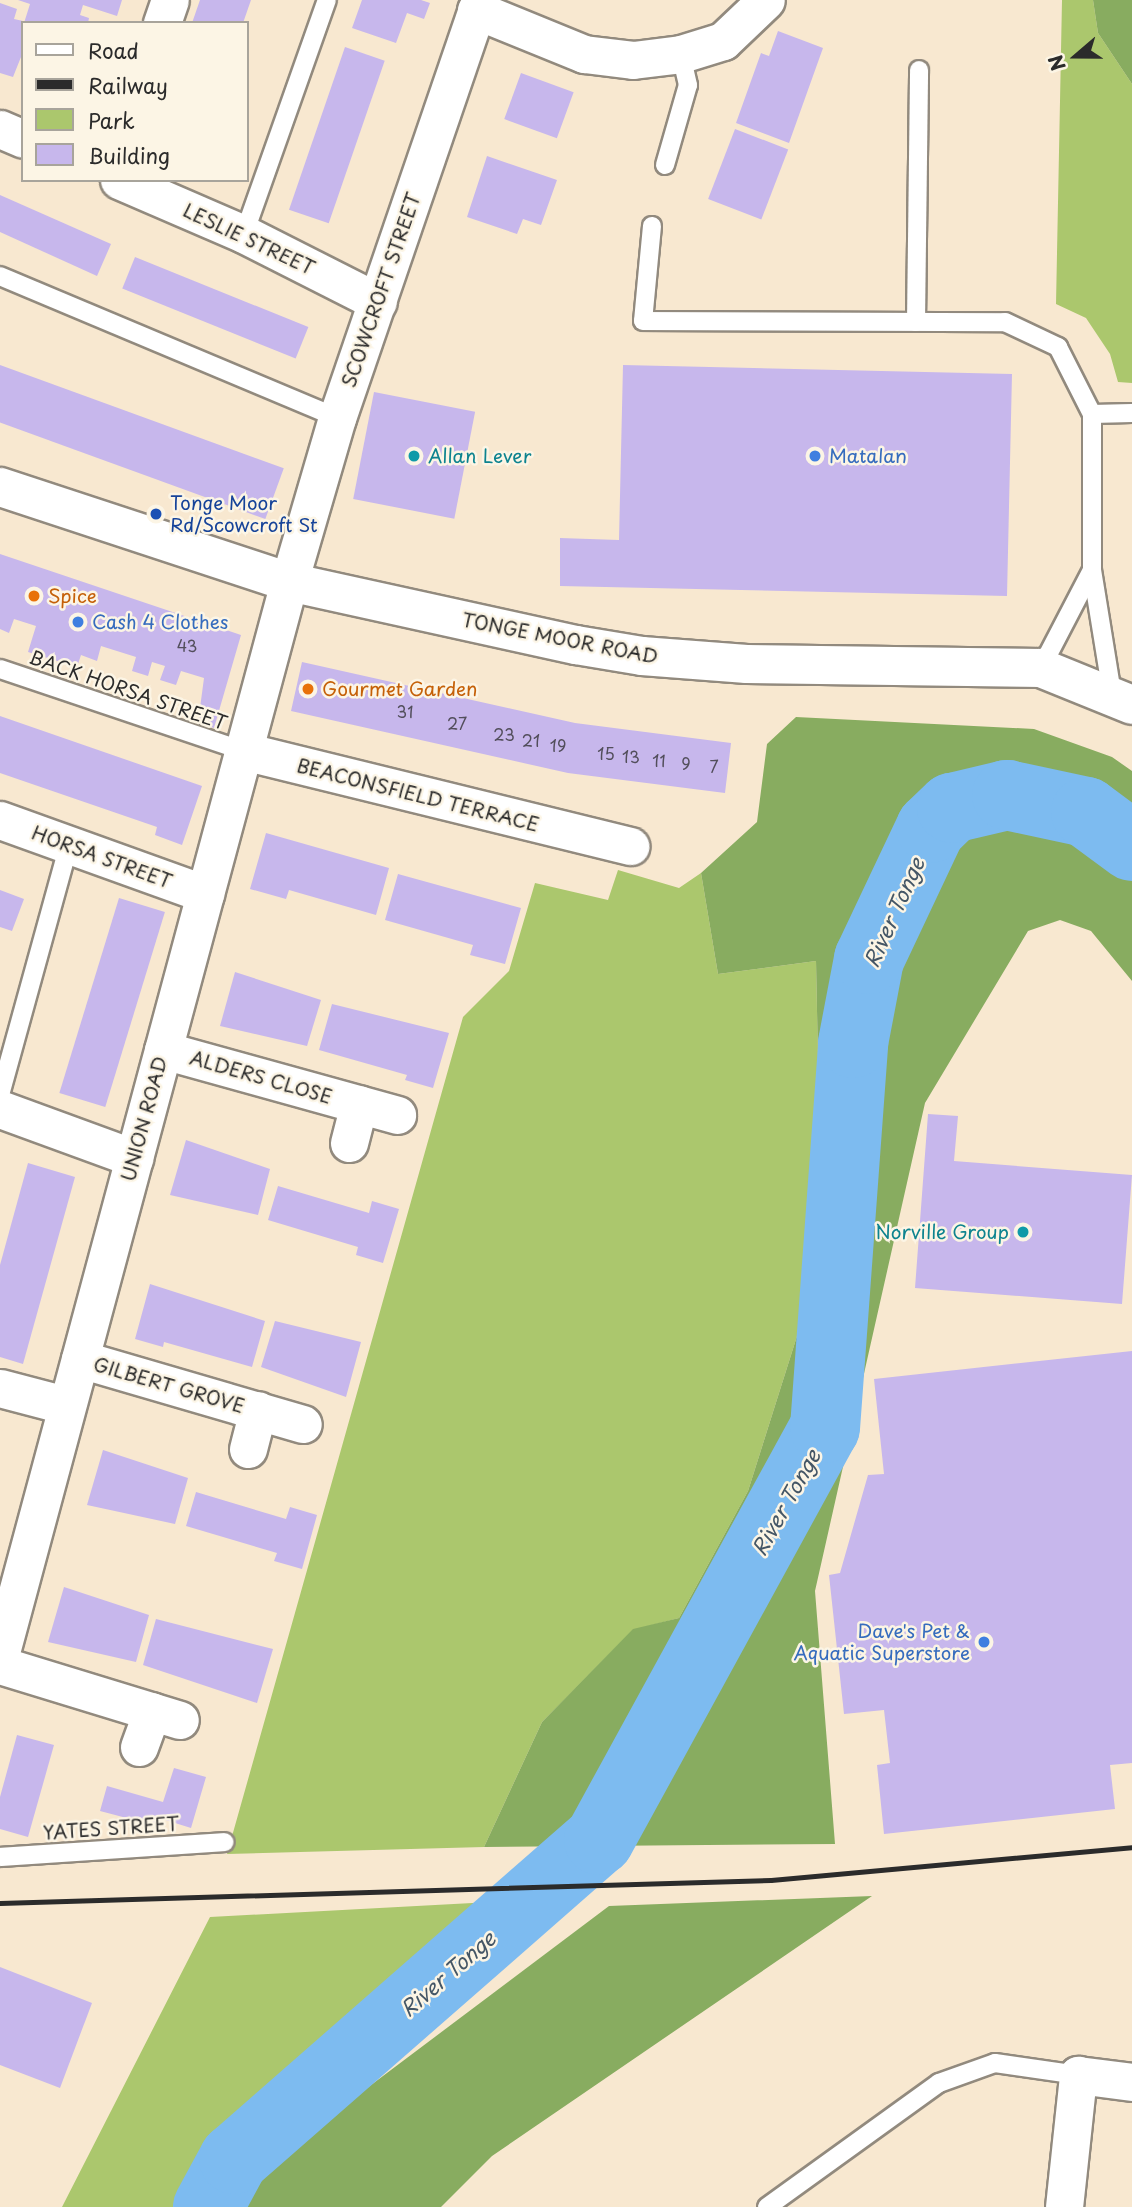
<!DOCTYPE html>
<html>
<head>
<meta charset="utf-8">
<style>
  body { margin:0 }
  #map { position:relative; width:1132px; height:2207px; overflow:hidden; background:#f8e8d0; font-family:"Playpen Sans",sans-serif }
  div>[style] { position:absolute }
  .green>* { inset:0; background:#abc76d }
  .forest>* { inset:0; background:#88ac60 }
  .river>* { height:70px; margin:-35px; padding:0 35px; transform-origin:35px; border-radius:35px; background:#7dbbf0 }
  .building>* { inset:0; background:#c7b7ec; transform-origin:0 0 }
  .roads { filter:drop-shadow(2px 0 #928a7e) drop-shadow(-2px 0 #928a7e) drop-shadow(0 2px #928a7e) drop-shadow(0 -2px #928a7e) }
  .lane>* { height:18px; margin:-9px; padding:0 9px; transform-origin:9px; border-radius:9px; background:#fff }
  .street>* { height:37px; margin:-18.5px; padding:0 18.5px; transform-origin:18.5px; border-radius:18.5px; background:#fff }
  .primary>* { height:38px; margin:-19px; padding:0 19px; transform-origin:19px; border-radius:19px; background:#fff }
  .rail>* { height:5px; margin:-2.5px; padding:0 2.5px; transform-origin:2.5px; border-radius:2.5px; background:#2b2b2b }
  .dots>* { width:19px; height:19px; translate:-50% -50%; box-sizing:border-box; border:4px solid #fcf5e5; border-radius:50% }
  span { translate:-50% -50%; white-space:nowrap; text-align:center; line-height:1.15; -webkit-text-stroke:5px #fcf5e5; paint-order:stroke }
  .number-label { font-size:16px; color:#524e5b }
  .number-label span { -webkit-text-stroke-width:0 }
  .street-label { font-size:19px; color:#2b2b2b }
  .culture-label { font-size:19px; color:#0d838f }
  .left { translate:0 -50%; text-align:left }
  .right { translate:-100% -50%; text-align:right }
  .shop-label { font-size:19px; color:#366cbe }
  .transit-label { font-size:19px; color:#164399 }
  .food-label { font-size:19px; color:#c56008 }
  .water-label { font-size:21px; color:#445666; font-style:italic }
  .legend { position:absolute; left:21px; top:21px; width:228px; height:161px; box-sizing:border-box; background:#fcf5e5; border:2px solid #a8a49b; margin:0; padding:9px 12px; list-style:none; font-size:21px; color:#2b2b2b }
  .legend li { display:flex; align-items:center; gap:14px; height:35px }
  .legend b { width:35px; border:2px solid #a8a49b }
  .north { position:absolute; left:1041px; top:21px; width:70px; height:70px; -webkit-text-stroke:5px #fcf5e5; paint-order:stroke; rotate:250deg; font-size:19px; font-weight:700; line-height:28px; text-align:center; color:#2b2b2b }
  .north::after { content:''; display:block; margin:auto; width:24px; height:32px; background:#2b2b2b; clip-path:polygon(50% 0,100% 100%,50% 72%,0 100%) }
</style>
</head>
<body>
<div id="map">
  <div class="green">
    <div style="clip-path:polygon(1062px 0,1093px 0,1098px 33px,1132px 84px,1132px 383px,1118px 382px,1110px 354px,1086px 318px,1056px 304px)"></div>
    <div style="clip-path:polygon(618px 870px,679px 888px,701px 873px,718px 974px,816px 961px,822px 1257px,748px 1491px,679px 1618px,633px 1630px,542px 1722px,484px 1847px,227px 1854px,463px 1017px,509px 971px,535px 883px,608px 900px)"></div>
    <div style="clip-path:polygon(491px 1902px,350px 2024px,252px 2119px,195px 2207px,62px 2207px,210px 1917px)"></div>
  </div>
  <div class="forest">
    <div style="clip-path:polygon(1093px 0,1132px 0,1132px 84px,1098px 33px)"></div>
    <div style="clip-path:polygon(796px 717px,1034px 729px,1112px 757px,1132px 771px,1132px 981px,1091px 931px,1060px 920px,1028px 931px,925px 1103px,815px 1591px,835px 1844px,484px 1847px,542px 1722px,633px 1629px,679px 1618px,748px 1491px,822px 1257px,816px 961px,718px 974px,701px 873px,757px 822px,767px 744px)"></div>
    <div style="clip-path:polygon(872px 1896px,492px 2156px,441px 2207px,235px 2207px,250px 2176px,609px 1906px)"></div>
  </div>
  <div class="river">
    <div style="left:208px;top:2207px;width:55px;rotate:-61.6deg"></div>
    <div style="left:234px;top:2159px;width:485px;rotate:-41.2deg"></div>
    <div style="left:599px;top:1840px;width:470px;rotate:-61.3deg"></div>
    <div style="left:825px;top:1428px;width:386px;rotate:-85.8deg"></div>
    <div style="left:853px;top:1043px;width:86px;rotate:-79.2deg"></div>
    <div style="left:869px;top:959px;width:145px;rotate:-64.7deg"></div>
    <div style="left:931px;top:828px;width:29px;rotate:-44deg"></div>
    <div style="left:952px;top:808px;width:57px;rotate:-13.3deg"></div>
    <div style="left:1007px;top:795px;width:81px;rotate:12.1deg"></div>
    <div style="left:1086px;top:812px;width:57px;rotate:36.5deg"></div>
  </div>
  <div class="building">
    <div style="clip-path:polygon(18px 0,122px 0,117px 16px,83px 5px,80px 15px,89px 18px,88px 23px,24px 23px,30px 4px)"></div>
    <div style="clip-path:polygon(200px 0,251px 0,243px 23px,192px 23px)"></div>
    <div style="clip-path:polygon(362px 0,421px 0,430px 3px,424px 19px,407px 13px,396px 43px,352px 28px)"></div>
    <div style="clip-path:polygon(0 3px,17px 9px,14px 19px,23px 21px,23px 52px,13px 77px,0 73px)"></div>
    <div style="clip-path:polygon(778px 31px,823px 48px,789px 143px,736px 123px,761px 53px,769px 56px)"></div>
    <div style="left:345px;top:47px;width:42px;height:172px;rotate:19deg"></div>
    <div style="left:521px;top:73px;width:56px;height:49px;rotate:20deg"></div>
    <div style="left:735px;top:129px;width:57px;height:75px;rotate:21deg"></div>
    <div style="clip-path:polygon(487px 156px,557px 180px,541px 225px,523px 219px,517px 234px,467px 217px)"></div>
    <div style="clip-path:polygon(0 195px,111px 244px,97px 276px,0 232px)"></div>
    <div style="left:135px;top:257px;width:187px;height:34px;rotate:22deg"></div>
    <div style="left:0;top:365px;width:302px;height:54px;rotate:20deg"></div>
    <div style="clip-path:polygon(623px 365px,1012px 374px,1007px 596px,560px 586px,560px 538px,619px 540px)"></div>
    <div style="left:374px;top:392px;width:103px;height:109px;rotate:11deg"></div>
    <div style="clip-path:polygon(0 554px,241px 635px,214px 728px,198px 723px,204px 678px,181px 671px,176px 685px,160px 680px,165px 666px,152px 662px,148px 676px,132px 671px,136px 657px,101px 646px,97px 661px,81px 655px,77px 667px,28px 652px,36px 626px,14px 619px,9px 633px,0 629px)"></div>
    <div style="clip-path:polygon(302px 662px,575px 723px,731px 743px,725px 793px,568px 773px,291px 711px)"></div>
    <div style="clip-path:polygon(0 716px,202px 786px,182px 845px,155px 835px,157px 827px,0 773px)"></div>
    <div style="clip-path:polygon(266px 833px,389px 868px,376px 915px,289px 890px,286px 899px,250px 889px)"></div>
    <div style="clip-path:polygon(398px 874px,521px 908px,505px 964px,470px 955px,473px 945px,385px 920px)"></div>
    <div style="clip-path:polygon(0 890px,24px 899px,12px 931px,0 927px)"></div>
    <div style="left:119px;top:898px;width:48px;height:204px;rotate:17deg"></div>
    <div style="clip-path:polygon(235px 972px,321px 1000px,307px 1046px,220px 1026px)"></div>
    <div style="clip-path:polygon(332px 1004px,449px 1033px,433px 1088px,405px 1080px,407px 1075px,319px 1050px)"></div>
    <div style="clip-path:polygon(928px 1114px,958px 1116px,954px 1161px,1132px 1175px,1122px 1304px,915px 1288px)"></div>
    <div style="clip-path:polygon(186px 1140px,270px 1169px,258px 1215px,170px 1195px)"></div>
    <div style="clip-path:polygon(28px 1163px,75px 1177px,23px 1364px,0 1357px,0 1265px)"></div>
    <div style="clip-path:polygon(278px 1186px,369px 1213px,372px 1201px,399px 1209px,383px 1263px,356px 1255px,358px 1247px,268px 1220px)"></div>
    <div style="clip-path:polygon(150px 1284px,265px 1321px,252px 1367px,164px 1342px,163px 1347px,135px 1339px)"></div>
    <div style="clip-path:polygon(275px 1321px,361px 1342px,346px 1397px,261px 1367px)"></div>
    <div style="clip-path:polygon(1132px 1351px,1132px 1763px,1110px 1765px,1115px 1809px,884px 1834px,877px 1765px,890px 1763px,884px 1710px,844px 1714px,829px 1575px,840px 1573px,868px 1475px,884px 1474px,874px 1379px)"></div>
    <div style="clip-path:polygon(103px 1450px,188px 1478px,175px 1524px,87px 1505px)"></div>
    <div style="clip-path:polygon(196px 1492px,286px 1519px,290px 1507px,317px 1515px,302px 1569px,274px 1561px,277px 1553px,186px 1526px)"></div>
    <div style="clip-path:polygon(64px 1587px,149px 1615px,136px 1662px,48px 1642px)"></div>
    <div style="clip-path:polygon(156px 1619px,273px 1649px,257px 1703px,143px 1665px)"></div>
    <div style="clip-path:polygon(17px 1735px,54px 1745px,28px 1837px,0 1829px,0 1797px)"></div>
    <div style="clip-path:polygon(174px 1768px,206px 1777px,191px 1828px,159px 1818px,157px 1826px,100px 1811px,107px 1786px,163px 1802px)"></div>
    <div style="clip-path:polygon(0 1967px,92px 2003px,60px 2088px,0 2065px)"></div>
  </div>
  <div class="roads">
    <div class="lane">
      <div style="left:665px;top:165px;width:83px;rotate:-74deg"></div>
      <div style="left:688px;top:85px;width:32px;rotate:-103deg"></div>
      <div style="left:652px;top:226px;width:95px;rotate:95.4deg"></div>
      <div style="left:643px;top:321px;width:362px;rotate:0.2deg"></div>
      <div style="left:1005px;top:322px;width:59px;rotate:25.3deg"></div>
      <div style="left:1058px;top:347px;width:75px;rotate:63.1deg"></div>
      <div style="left:1092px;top:414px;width:156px;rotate:90deg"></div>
      <div style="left:1092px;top:570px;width:126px;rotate:80.8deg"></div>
      <div style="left:244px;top:234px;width:248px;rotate:-70.5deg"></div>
      <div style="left:0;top:276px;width:366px;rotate:22.8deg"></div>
      <div style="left:916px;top:322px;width:252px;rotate:-89.3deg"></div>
      <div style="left:1092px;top:414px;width:40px;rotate:-1.4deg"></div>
      <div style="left:1041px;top:668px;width:110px;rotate:-62.5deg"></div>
      <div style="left:0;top:669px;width:256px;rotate:18.6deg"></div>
      <div style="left:0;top:1095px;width:259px;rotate:-74.6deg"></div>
      <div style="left:0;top:1857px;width:225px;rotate:-3.8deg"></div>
      <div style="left:767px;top:2207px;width:212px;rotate:-35.8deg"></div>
      <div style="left:939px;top:2083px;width:59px;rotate:-19.7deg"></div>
      <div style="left:995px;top:2063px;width:84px;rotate:8.2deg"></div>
    </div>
    <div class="street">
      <div style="left:476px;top:10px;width:117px;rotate:22.2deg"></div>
      <div style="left:584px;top:54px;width:49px;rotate:7deg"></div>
      <div style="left:633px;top:60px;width:48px;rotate:-7.1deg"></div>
      <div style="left:681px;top:54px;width:44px;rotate:-17.2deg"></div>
      <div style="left:723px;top:41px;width:59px;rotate:-43.6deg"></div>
      <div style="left:162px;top:23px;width:24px;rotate:-71deg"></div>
      <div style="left:0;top:129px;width:25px;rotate:23deg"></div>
      <div style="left:119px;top:180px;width:136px;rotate:23.4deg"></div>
      <div style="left:244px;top:234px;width:150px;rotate:26.9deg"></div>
      <div style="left:243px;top:751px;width:399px;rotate:13.8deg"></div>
      <div style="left:0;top:820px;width:218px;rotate:19.8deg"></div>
      <div style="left:163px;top:1050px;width:243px;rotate:15.5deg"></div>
      <div style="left:0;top:1109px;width:143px;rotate:20.1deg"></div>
      <div style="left:349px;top:1143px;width:40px;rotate:-75.6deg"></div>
      <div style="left:80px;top:1359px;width:232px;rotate:16.3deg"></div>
      <div style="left:0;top:1388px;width:67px;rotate:14.7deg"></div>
      <div style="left:248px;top:1449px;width:40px;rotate:-75.6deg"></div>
      <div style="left:0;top:1656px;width:1112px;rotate:-74.94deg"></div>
      <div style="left:289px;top:582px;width:171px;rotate:-73.7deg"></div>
      <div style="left:337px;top:418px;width:442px;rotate:-71.1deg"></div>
      <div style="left:0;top:1665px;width:188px;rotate:17deg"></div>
      <div style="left:139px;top:1747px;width:38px;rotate:-70deg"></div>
      <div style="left:1064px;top:2207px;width:133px;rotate:-83.9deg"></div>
      <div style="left:1078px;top:2075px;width:54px;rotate:7.4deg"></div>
    </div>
    <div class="primary">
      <div style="left:0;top:487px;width:304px;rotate:18.2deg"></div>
      <div style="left:289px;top:582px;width:294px;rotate:12.4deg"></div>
      <div style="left:576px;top:645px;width:67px;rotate:9.5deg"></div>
      <div style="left:642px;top:656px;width:105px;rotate:4.4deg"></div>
      <div style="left:747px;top:664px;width:294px;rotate:0.8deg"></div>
      <div style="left:1041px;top:668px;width:98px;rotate:22.1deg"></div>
    </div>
  </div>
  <div class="rail">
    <div style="left:0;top:1903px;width:771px;rotate:-1.71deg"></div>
    <div style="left:771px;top:1880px;width:363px;rotate:-5.2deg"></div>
  </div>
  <div class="dots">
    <div style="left:414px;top:456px;background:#0f9aa8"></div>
    <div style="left:815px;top:456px;background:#3f7fe0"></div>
    <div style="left:156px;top:514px;background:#1a4fb4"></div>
    <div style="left:34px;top:596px;background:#e8710a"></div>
    <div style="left:78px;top:622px;background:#3f7fe0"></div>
    <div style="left:308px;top:689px;background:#e8710a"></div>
    <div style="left:1023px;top:1232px;background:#0f9aa8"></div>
    <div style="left:984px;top:1642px;background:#3f7fe0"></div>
  </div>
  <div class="number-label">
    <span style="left:187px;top:645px">43</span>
    <span style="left:405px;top:711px">31</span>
    <span style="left:457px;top:723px">27</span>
    <span style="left:504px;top:734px">23</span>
    <span style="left:531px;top:740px">21</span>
    <span style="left:558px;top:745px">19</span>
    <span style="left:606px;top:753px">15</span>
    <span style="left:631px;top:756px">13</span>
    <span style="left:659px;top:760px">11</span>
    <span style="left:686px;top:763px">9</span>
    <span style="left:714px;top:766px">7</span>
  </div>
  <div class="street-label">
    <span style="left:249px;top:239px;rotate:25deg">LESLIE STREET</span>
    <span style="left:381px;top:290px;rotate:-71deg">SCOWCROFT STREET</span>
    <span style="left:560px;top:638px;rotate:11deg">TONGE MOOR ROAD</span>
    <span style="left:128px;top:690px;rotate:19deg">BACK HORSA STREET</span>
    <span style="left:418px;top:795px;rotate:14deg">BEACONSFIELD TERRACE</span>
    <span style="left:102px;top:857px;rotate:20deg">HORSA STREET</span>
    <span style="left:261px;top:1077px;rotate:16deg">ALDERS CLOSE</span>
    <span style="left:144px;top:1119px;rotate:-75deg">UNION ROAD</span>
    <span style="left:169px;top:1385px;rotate:16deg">GILBERT GROVE</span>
    <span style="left:111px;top:1828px;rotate:-4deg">YATES STREET</span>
  </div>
  <div class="culture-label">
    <span class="left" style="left:428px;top:456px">Allan Lever</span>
    <span class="right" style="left:1009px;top:1232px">Norville Group</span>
  </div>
  <div class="shop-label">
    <span class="left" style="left:829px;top:456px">Matalan</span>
    <span class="left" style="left:92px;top:622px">Cash 4 Clothes</span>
    <span class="right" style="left:970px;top:1642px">Dave's Pet &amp;<br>Aquatic Superstore</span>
  </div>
  <div class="transit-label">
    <span class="left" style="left:170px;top:514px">Tonge Moor<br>Rd/Scowcroft St</span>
  </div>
  <div class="food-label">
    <span class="left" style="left:48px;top:596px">Spice</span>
    <span class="left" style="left:322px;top:689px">Gourmet Garden</span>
  </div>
  <div class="water-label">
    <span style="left:893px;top:912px;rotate:-66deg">River Tonge</span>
    <span style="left:785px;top:1502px;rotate:-61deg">River Tonge</span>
    <span style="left:447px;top:1973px;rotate:-41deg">River Tonge</span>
  </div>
  <ul class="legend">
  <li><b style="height:9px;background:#fff"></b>Road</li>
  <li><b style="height:9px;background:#2b2b2b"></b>Railway</li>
  <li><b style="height:19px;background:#abc76d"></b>Park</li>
  <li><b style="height:19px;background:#c7b7ec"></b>Building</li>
  </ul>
  <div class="north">N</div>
</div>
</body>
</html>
